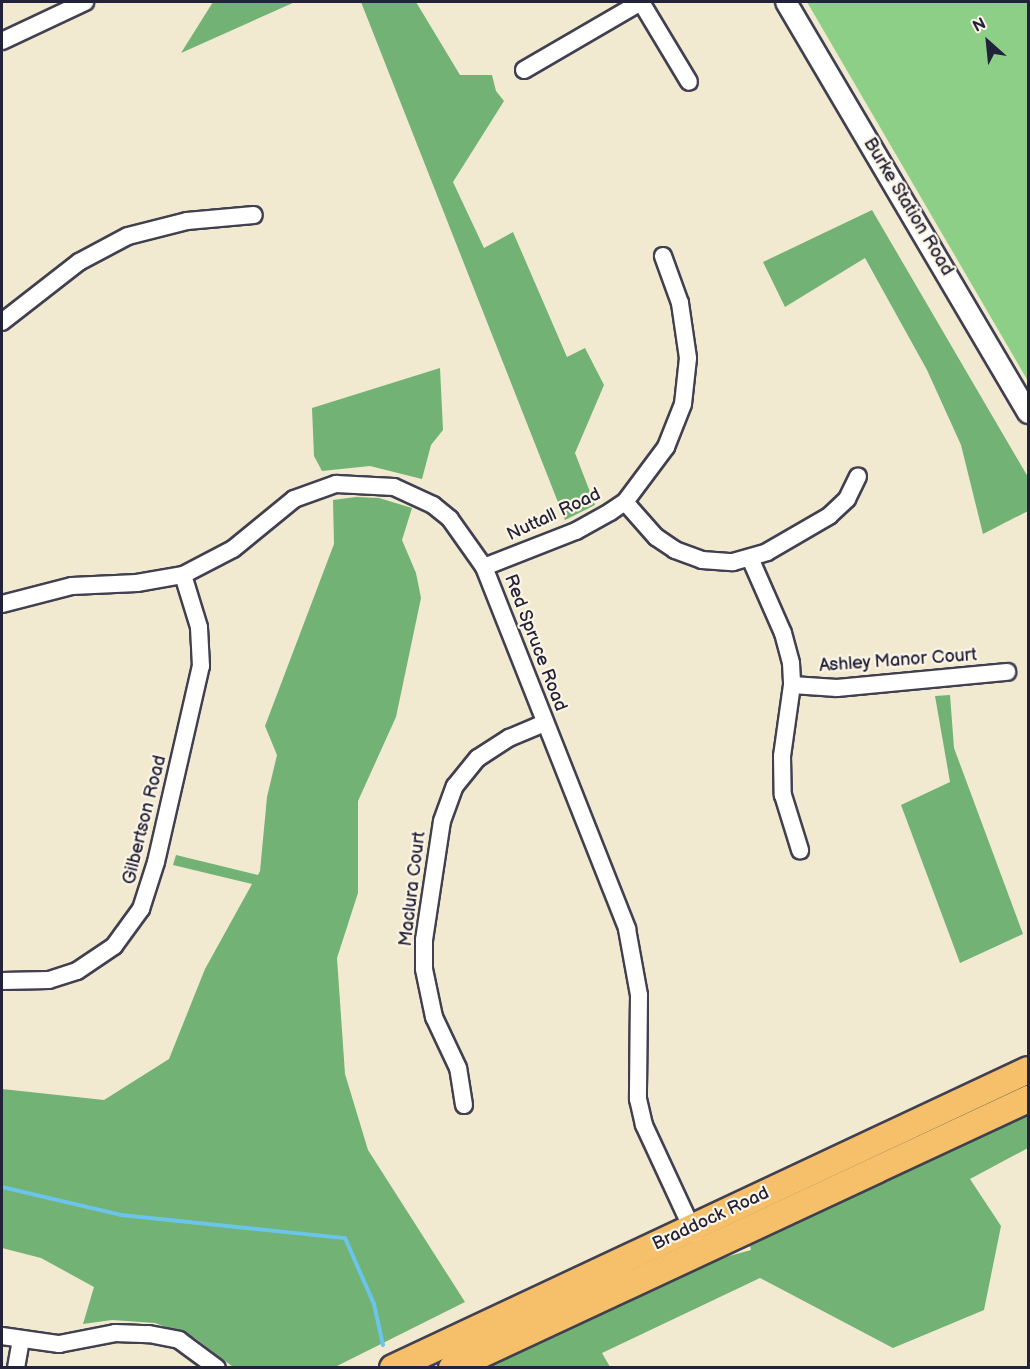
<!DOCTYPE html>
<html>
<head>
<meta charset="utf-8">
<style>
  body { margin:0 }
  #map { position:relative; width:1030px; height:1369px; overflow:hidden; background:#f1ead0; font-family:"Balsamiq Sans",sans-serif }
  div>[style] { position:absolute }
  .green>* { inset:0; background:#8dcf87 }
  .forest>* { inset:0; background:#72b274 }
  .stream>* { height:4px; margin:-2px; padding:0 2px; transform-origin:2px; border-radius:2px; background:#6bc4e9 }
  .roads { filter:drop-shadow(2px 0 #414051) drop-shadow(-2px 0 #414051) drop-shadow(0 2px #414051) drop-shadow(0 -2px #414051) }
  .minor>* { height:16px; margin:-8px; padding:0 8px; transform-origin:8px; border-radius:8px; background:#fff }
  .tertiary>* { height:20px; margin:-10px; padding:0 10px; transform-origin:10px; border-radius:10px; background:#fff }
  .primary>* { height:26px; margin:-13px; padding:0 13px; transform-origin:13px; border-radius:13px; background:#f6c06b }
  span { translate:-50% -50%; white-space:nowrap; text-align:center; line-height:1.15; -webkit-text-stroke:4.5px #fcf5e5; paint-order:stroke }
  .street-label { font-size:18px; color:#22223b }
  .frame { position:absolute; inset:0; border:3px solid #22223b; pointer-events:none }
  .north { position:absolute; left:958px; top:12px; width:60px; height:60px; -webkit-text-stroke:4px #fcf5e5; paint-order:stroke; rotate:333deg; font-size:16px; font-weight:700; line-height:24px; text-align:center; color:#22223b }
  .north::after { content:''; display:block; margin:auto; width:21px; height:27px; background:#22223b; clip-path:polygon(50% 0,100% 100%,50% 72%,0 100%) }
</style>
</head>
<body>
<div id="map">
  <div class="green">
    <div style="clip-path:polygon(807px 2px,1028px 2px,1028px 381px)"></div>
  </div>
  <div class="forest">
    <div style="clip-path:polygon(213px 2px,295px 2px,181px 53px)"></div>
    <div style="clip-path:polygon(361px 2px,416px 2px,460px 75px,492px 75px,496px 91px,504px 101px,453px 182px,484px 248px,513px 232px,567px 357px,585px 348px,604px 385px,575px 453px,595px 505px,565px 520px)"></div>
    <div style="clip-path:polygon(872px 210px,1028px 477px,1028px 511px,983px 534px,961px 445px,927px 370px,865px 258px,785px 307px,763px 262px)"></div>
    <div style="clip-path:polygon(440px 368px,443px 430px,431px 445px,422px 479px,370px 466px,322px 471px,314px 456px,312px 408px)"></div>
    <div style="clip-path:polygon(356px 497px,379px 498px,412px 508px,402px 540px,416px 573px,421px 598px,396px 717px,358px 801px,358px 893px,337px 958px,345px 1074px,368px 1150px,465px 1302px,335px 1367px,233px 1367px,195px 1338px,155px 1323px,112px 1320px,83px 1324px,94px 1287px,41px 1258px,2px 1248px,2px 1089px,104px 1100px,169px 1059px,205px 969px,252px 884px,173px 865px,176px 855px,258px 875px,260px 871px,267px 797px,277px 755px,265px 726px,334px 544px,333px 500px)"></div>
    <div style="clip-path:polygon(950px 695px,954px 748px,1023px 934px,960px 963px,901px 805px,950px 782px,935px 696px)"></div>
    <div style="clip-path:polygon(1028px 1105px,1028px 1148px,970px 1179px,1001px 1226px,984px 1310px,893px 1348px,760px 1278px,602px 1353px,610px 1367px,468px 1368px,689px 1267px,751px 1250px,750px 1246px,769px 1227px)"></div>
  </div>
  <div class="stream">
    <div style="left:2px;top:1187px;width:122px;rotate:13.2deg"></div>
    <div style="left:121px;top:1215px;width:225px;rotate:5.9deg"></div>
    <div style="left:345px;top:1238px;width:72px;rotate:66.3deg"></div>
    <div style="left:374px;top:1304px;width:42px;rotate:77.6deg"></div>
  </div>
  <div class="roads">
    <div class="minor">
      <div style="left:641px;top:2px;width:93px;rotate:59deg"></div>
      <div style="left:2px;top:41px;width:92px;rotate:-25.2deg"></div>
      <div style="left:524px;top:70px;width:135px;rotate:-30.2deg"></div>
      <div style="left:2px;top:322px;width:98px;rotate:-37.9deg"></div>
      <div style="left:79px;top:262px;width:55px;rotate:-28deg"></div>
      <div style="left:128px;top:236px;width:61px;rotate:-14.3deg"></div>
      <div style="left:187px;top:221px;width:67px;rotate:-5.1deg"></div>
      <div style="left:625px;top:502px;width:47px;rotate:48.5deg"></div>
      <div style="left:656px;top:537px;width:23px;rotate:34deg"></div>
      <div style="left:675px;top:550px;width:29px;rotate:20deg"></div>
      <div style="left:702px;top:560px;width:31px;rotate:4deg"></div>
      <div style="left:733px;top:562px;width:35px;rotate:-16deg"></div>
      <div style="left:767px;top:552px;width:72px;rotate:-30.1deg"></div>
      <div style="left:829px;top:516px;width:25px;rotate:-43deg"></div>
      <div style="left:847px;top:499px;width:25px;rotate:-64deg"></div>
      <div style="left:750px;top:558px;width:82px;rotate:66.3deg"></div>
      <div style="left:783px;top:633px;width:31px;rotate:75deg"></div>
      <div style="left:791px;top:663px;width:22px;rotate:87deg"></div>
      <div style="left:792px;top:685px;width:72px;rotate:98deg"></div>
      <div style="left:782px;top:756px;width:39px;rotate:89deg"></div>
      <div style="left:783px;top:795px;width:58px;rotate:72.8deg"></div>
      <div style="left:484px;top:567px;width:99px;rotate:-21.4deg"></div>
      <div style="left:576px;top:531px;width:39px;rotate:-29deg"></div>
      <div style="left:610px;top:512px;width:18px;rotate:-34deg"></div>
      <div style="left:625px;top:502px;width:69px;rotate:-53.3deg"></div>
      <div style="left:666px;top:447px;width:46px;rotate:-68.4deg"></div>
      <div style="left:683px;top:404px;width:46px;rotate:-83.8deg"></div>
      <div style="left:688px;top:358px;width:56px;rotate:-98.3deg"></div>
      <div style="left:680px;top:303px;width:50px;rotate:-109.9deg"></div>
      <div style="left:2px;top:604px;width:72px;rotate:-14.4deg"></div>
      <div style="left:72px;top:586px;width:65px;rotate:-2.6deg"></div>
      <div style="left:137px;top:583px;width:47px;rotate:-9.9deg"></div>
      <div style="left:183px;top:575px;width:56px;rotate:-27.5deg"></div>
      <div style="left:233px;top:549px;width:79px;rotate:-39.3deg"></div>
      <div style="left:294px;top:499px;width:45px;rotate:-19.7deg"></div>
      <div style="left:336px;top:484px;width:58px;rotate:3deg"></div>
      <div style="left:394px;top:487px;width:43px;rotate:24.8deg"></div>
      <div style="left:433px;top:505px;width:22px;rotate:39deg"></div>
      <div style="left:450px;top:519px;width:59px;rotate:54.7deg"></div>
      <div style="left:484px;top:567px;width:389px;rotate:68.4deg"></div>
      <div style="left:627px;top:929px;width:67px;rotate:79.7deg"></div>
      <div style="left:639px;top:995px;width:104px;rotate:90.6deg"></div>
      <div style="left:638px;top:1099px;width:27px;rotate:77deg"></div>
      <div style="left:644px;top:1125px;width:121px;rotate:65.1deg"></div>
      <div style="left:792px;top:685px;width:45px;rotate:3.8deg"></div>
      <div style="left:837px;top:688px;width:171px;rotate:-5.4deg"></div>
      <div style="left:2px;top:981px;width:47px;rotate:-1.2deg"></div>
      <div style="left:49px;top:980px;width:29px;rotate:-18deg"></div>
      <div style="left:77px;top:971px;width:45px;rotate:-34deg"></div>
      <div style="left:114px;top:946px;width:46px;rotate:-53.9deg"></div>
      <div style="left:141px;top:909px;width:49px;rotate:-72.3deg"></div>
      <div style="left:156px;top:862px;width:201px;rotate:-77.1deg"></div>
      <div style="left:201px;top:666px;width:39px;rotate:-93deg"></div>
      <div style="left:199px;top:627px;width:54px;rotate:-107.1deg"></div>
      <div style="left:464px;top:1105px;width:37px;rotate:-99deg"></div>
      <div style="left:458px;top:1068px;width:56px;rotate:-115.2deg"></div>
      <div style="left:434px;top:1017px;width:49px;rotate:-101.8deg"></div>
      <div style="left:424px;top:969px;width:29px;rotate:-90deg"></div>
      <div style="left:424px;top:940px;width:120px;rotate:-81.4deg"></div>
      <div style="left:442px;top:821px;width:37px;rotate:-70deg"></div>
      <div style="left:455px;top:786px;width:36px;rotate:-51deg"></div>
      <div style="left:478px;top:758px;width:37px;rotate:-33deg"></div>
      <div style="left:509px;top:738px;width:39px;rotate:-23deg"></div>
      <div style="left:2px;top:1336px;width:58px;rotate:8deg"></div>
      <div style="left:59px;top:1344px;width:57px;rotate:-11.1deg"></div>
      <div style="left:115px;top:1333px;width:34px;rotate:2deg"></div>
      <div style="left:149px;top:1334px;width:31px;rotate:11deg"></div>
      <div style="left:179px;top:1340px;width:47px;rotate:36.4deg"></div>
      <div style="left:16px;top:1368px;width:27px;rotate:-80deg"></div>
    </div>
    <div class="tertiary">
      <div style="left:786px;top:2px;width:477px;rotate:59.5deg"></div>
    </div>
    <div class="primary">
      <div style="left:393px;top:1368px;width:701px;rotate:-25.14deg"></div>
      <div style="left:452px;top:1368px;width:636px;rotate:-25.03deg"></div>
    </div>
  </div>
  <div class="street-label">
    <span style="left:908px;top:207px;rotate:59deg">Burke Station Road</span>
    <span style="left:554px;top:515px;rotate:-25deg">Nuttall Road</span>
    <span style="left:535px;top:643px;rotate:69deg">Red Spruce Road</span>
    <span style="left:898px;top:661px;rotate:-4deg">Ashley Manor Court</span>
    <span style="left:145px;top:820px;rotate:-76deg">Gilbertson Road</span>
    <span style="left:413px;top:889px;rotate:-83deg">Maclura Court</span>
    <span style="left:711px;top:1219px;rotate:-25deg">Braddock Road</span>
  </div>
  <div class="frame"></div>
  <div class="north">N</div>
</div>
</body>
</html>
